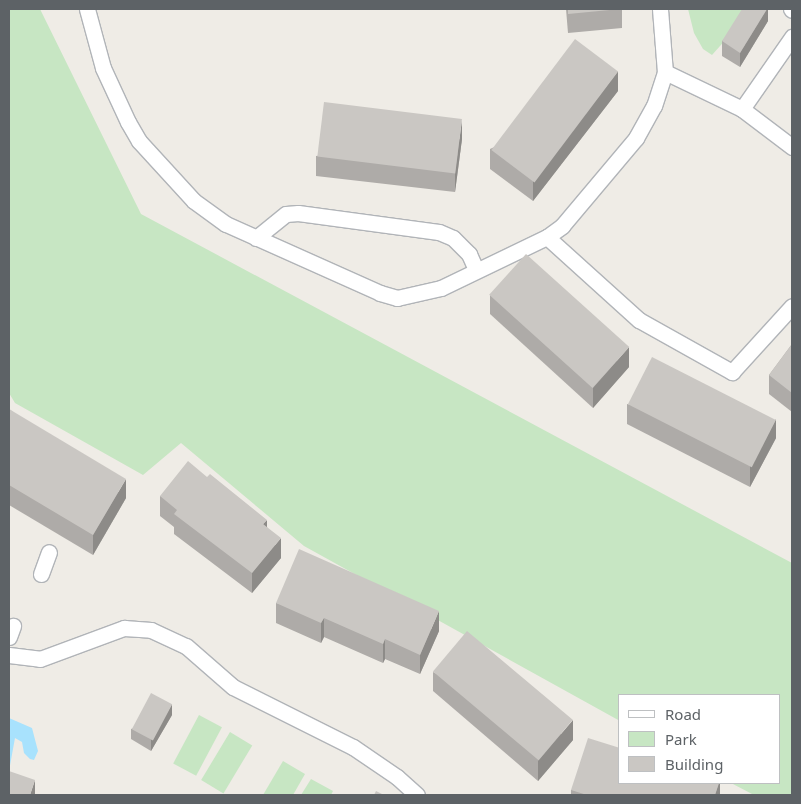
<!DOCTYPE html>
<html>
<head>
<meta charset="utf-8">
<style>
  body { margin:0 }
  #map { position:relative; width:801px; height:804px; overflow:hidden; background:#efece6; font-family:"Noto Sans",sans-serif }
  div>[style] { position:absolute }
  .green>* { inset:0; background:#c7e6c3; transform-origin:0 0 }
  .water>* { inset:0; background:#a8e2fd }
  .roads { filter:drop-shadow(1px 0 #b1b4b8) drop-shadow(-1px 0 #b1b4b8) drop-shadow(0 1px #b1b4b8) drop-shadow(0 -1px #b1b4b8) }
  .minor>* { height:15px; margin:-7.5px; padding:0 7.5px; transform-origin:7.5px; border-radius:7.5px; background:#fff }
  .wall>* { inset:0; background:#aeaba8 }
  .shaded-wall>* { inset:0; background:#8d8b88 }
  .building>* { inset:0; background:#cac7c3; transform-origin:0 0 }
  span { translate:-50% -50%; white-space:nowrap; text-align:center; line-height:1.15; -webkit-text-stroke:4.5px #fff; paint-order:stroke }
  .frame { position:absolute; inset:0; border:10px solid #5d6266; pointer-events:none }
  .legend { position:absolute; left:618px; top:694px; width:162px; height:90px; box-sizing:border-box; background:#fff; border:1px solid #bec0c2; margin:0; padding:6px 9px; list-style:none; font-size:15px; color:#5d6266 }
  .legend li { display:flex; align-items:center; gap:10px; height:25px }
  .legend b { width:25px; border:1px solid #bec0c2 }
</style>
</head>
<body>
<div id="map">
  <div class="green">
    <div style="clip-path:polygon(9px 9px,40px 9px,141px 214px,792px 563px,792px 795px,754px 795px,731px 783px,780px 783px,780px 695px,620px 695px,620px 721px,304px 546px,181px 443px,143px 475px,15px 403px,9px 393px)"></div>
    <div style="clip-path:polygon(688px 9px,753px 9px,712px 55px,703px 49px,694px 33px)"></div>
    <div style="left:199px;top:715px;width:26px;height:55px;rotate:28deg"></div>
    <div style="left:230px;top:732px;width:26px;height:56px;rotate:31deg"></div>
    <div style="clip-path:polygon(283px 761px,305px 774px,293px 795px,263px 795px)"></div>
    <div style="clip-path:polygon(311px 779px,333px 791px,331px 795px,301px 795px)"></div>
  </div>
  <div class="water">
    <div style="clip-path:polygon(9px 718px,32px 728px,38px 751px,34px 760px,30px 759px,24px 753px,22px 742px,15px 738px,9px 771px)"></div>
  </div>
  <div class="roads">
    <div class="minor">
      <div style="left:87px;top:9px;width:61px;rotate:74.8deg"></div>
      <div style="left:103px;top:68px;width:60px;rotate:65.2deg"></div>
      <div style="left:128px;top:122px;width:22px;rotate:60deg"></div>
      <div style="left:139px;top:141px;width:81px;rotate:47.5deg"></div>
      <div style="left:194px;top:201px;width:39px;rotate:36deg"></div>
      <div style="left:226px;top:224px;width:169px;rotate:24.1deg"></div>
      <div style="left:380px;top:293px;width:18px;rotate:16deg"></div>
      <div style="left:397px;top:298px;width:45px;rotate:-12.8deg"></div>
      <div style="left:441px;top:288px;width:118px;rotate:-25.7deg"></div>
      <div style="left:547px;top:237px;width:124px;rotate:42.1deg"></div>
      <div style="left:639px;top:320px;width:107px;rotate:29.2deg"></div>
      <div style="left:732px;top:372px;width:89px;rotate:-47.7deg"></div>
      <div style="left:660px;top:9px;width:63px;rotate:85.5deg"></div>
      <div style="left:791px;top:9px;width:1px;rotate:45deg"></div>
      <div style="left:742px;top:109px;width:88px;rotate:-55.2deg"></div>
      <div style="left:547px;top:237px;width:19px;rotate:-36deg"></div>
      <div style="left:562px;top:226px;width:115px;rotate:-49.9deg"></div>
      <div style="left:636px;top:138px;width:37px;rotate:-61deg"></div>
      <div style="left:654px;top:106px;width:36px;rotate:-72deg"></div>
      <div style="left:665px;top:72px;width:85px;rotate:25.7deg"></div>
      <div style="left:742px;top:109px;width:63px;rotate:37.2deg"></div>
      <div style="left:256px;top:238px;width:38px;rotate:-39deg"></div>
      <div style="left:286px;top:214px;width:12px;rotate:-5deg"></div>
      <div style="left:298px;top:213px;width:142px;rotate:7.7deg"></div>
      <div style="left:439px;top:232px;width:15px;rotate:23deg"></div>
      <div style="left:453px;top:238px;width:23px;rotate:45deg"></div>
      <div style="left:469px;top:254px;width:17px;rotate:66deg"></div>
      <div style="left:41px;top:574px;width:23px;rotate:-70deg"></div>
      <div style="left:9px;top:637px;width:12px;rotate:-70deg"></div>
      <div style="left:9px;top:655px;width:31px;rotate:7deg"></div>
      <div style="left:40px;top:659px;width:90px;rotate:-20.3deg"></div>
      <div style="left:124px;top:628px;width:27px;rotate:4deg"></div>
      <div style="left:151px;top:630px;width:38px;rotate:25deg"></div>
      <div style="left:186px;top:646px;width:62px;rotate:41.1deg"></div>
      <div style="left:233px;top:687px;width:134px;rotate:26.6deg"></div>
      <div style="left:353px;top:747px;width:53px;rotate:34.3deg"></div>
      <div style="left:397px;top:777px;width:27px;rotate:42deg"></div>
    </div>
  </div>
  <div class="wall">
    <div style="clip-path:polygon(566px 9px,622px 9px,622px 28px,568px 33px)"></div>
    <div style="clip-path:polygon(768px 9px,768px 21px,740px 67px,722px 56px,722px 41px)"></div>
    <div style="clip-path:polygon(618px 91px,533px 201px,490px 169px,490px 149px)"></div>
    <div style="clip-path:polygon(462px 139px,455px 192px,316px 176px,316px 156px)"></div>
    <div style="clip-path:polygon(490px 295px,629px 367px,593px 408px,490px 314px)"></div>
    <div style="clip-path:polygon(792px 344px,792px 412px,769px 394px,769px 375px)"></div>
    <div style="clip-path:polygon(627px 404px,776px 438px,750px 487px,627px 424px)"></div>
    <div style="clip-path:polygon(9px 409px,126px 498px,93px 555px,9px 505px)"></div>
    <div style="clip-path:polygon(160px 496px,267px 527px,281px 558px,252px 593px,174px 534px,174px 527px,160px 516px)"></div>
    <div style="clip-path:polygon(276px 603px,439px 631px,420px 674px,385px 659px,383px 663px,324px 637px,321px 643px,276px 623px)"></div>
    <div style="clip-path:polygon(433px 672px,573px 740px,538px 781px,433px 691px)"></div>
    <div style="clip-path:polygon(172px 715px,151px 751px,131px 739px,131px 729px)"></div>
    <div style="clip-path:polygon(720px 783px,720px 795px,571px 795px,571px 790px)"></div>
  </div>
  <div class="shaded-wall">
    <div style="clip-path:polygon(767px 9px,768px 9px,768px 21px,740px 67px,740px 53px)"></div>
    <div style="clip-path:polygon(618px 71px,618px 91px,533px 201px,533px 181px)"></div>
    <div style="clip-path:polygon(462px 120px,462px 139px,455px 192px,455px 172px)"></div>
    <div style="clip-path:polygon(629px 347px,629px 367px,593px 408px,593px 388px)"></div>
    <div style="clip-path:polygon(776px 419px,776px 438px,750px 487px,750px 467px)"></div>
    <div style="clip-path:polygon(126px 479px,126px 498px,93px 555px,93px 535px)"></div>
    <div style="clip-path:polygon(267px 520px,267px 539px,263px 524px)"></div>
    <div style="clip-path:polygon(281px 538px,281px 558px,252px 593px,252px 573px)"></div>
    <div style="clip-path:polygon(439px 611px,439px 631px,420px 674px,420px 655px)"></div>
    <div style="clip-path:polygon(324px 618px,324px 637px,321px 643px,321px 623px)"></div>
    <div style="clip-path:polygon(385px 639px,385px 659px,383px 663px,383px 644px)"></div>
    <div style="clip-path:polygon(172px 704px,172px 715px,151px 751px,151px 740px)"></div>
    <div style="clip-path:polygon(573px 720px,573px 740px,538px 781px,538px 761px)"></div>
    <div style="clip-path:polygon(35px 780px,35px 795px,30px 795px)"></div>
    <div style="clip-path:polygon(719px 783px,720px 783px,720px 795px,715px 795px)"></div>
  </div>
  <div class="building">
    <div style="clip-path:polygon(568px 9px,620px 9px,568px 14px)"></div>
    <div style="clip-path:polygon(742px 9px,767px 9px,740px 53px,722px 41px)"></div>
    <div style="left:575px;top:39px;width:54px;height:139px;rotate:37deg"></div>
    <div style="left:324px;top:102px;width:139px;height:55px;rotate:7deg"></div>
    <div style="left:526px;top:254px;width:139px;height:55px;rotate:42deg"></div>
    <div style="clip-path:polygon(792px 344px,792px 393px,769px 375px)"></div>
    <div style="left:652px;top:357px;width:139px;height:53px;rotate:27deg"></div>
    <div style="clip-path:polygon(9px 409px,126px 479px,93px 535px,9px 485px)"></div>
    <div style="clip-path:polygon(188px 461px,207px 477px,210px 474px,267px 520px,263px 524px,281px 538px,252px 573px,174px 514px,177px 510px,160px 496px)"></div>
    <div style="clip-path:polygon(299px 549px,439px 611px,420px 655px,385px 639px,383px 644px,324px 618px,321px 623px,276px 603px)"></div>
    <div style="left:467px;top:631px;width:138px;height:53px;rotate:40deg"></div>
    <div style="left:151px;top:693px;width:24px;height:41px;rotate:28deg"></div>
    <div style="clip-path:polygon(588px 738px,620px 748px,620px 783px,719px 783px,715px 795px,587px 795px,571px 790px)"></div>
    <div style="clip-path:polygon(9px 771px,35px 780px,30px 795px,9px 795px)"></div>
    <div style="clip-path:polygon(376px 791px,384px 795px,374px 795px)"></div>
  </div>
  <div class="frame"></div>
  <ul class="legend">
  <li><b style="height:6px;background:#fff"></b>Road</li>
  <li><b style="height:14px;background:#c7e6c3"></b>Park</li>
  <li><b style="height:14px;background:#cac7c3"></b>Building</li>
  </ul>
</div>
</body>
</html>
